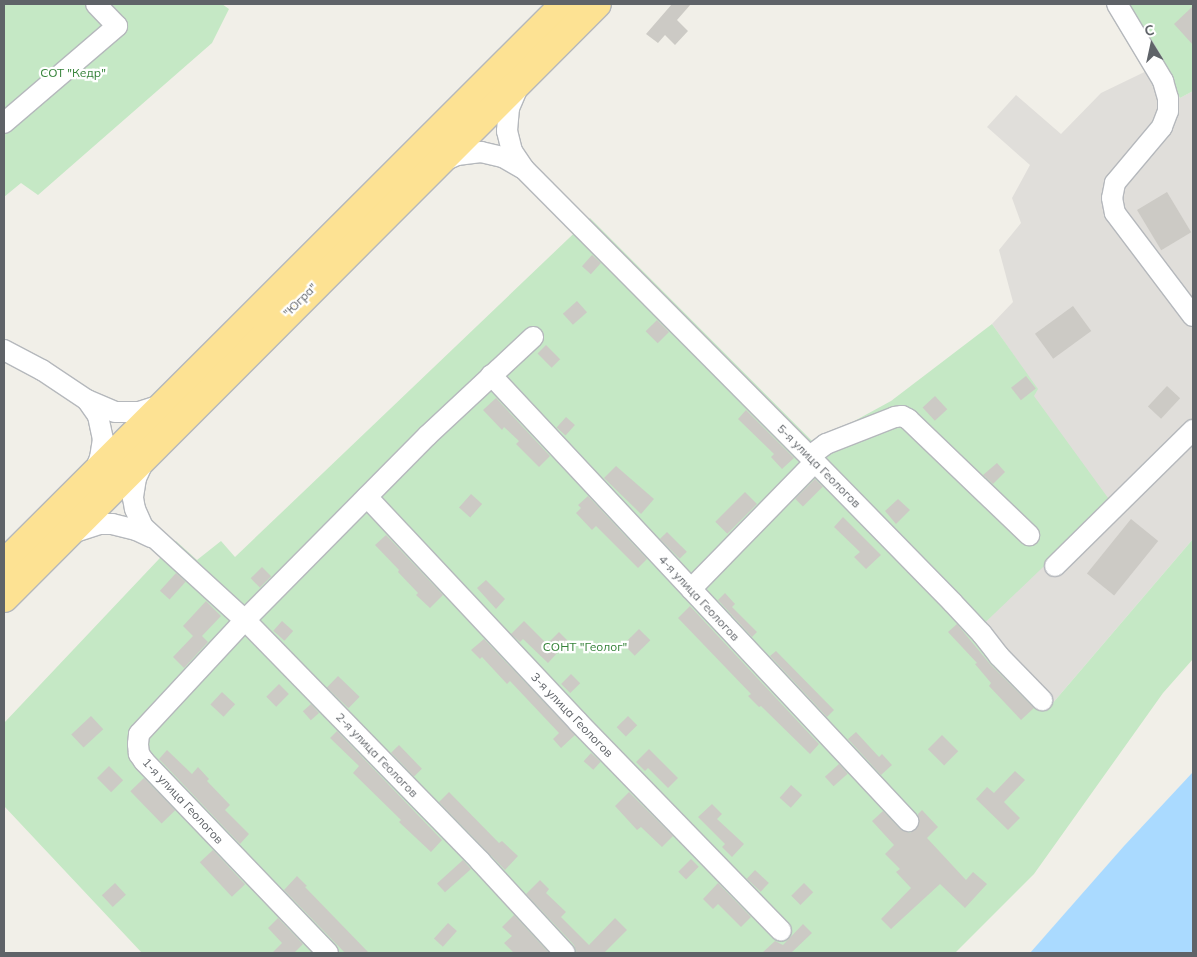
<!DOCTYPE html>
<html>
<head>
<meta charset="utf-8">
<style>
  body { margin:0 }
  #map { position:relative; width:1197px; height:957px; overflow:hidden; background:#f1efe8; font-family:Mulish,sans-serif }
  div>[style] { position:absolute }
  .industrial>* { inset:0; background:#e0deda }
  .green>* { inset:0; background:#c5e8c5 }
  .water>* { inset:0; background:#aadaff }
  .building>* { inset:0; background:#cccac5; transform-origin:0 0 }
  .roads { filter:drop-shadow(1px 0 #b5b8bc) drop-shadow(-1px 0 #b5b8bc) drop-shadow(0 1px #b5b8bc) drop-shadow(0 -1px #b5b8bc) }
  .minor>* { height:20px; margin:-10px; padding:0 10px; transform-origin:10px; border-radius:10px; background:#fff }
  .highway>* { height:28px; margin:-14px; padding:0 14px; transform-origin:14px; border-radius:14px; background:#fde293 }
  span { translate:-50% -50%; white-space:nowrap; text-align:center; line-height:1.15; -webkit-text-stroke:4.5px #fff; paint-order:stroke }
  .park-label { font-size:12px; color:#348238 }
  .street-label { font-size:12px; color:#5f6368 }
  .frame { position:absolute; inset:0; border:5px solid #5f6368; pointer-events:none }
  .north { position:absolute; left:1127px; top:20px; width:50px; height:50px; -webkit-text-stroke:4px #fff; paint-order:stroke; rotate:350deg; font-size:14px; font-weight:700; line-height:20px; text-align:center; color:#5f6368 }
  .north::after { content:''; display:block; margin:auto; width:18px; height:22px; background:#5f6368; clip-path:polygon(50% 0,100% 100%,50% 72%,0 100%) }
</style>
</head>
<body>
<div id="map">
  <div class="industrial">
    <div style="clip-path:polygon(1161px 64px,1180px 98px,1193px 91px,1193px 539px,1046px 711px,1035px 707px,972px 635px,1033px 395px,1037px 389px,992px 324px,1013px 302px,999px 250px,1021px 223px,1012px 198px,1030px 165px,987px 127px,1016px 95px,1061px 134px,1101px 93px)"></div>
  </div>
  <div class="green">
    <div style="clip-path:polygon(4px 4px,222px 4px,229px 9px,212px 43px,38px 195px,21px 183px,4px 197px)"></div>
    <div style="clip-path:polygon(1126px 4px,1193px 4px,1193px 91px,1180px 98px)"></div>
    <div style="clip-path:polygon(590px 218px,814px 443px,891px 401px,992px 324px,1038px 389px,1034px 396px,1111px 502px,972px 635px,1035px 707px,1046px 711px,1193px 539px,1193px 659px,1163px 693px,1034px 874px,955px 953px,142px 953px,4px 806px,4px 723px,176px 541px,197px 560px,221px 541px,235px 557px)"></div>
  </div>
  <div class="water">
    <div style="clip-path:polygon(1193px 772px,1193px 953px,1030px 953px,1124px 846px)"></div>
  </div>
  <div class="building">
    <div style="clip-path:polygon(672px 4px,691px 4px,677px 20px,688px 31px,675px 45px,665px 35px,658px 43px,646px 34px)"></div>
    <div style="clip-path:polygon(1193px 6px,1193px 45px,1174px 24px)"></div>
    <div style="left:1167px;top:192px;width:47px;height:35px;rotate:59deg"></div>
    <div style="left:592px;top:255px;width:12px;height:15px;rotate:42deg"></div>
    <div style="left:577px;top:301px;width:15px;height:19px;rotate:48deg"></div>
    <div style="left:1073px;top:306px;width:31px;height:47px;rotate:54deg"></div>
    <div style="left:657px;top:320px;width:17px;height:16px;rotate:45deg"></div>
    <div style="left:546px;top:345px;width:20px;height:12px;rotate:45deg"></div>
    <div style="left:1026px;top:376px;width:16px;height:19px;rotate:52deg"></div>
    <div style="left:1167px;top:386px;width:18px;height:28px;rotate:43deg"></div>
    <div style="left:935px;top:396px;width:18px;height:17px;rotate:47deg"></div>
    <div style="clip-path:polygon(496px 398px,550px 456px,539px 467px,516px 444px,519px 441px,504px 427px,502px 430px,483px 410px)"></div>
    <div style="clip-path:polygon(746px 410px,794px 458px,782px 469px,771px 457px,774px 454px,738px 419px)"></div>
    <div style="left:566px;top:417px;width:12px;height:14px;rotate:42deg"></div>
    <div style="clip-path:polygon(997px 463px,1005px 472px,993px 484px,983px 475px)"></div>
    <div style="clip-path:polygon(616px 466px,654px 499px,641px 514px,604px 478px)"></div>
    <div style="left:815px;top:479px;width:11px;height:28px;rotate:45deg"></div>
    <div style="left:745px;top:492px;width:17px;height:42px;rotate:45deg"></div>
    <div style="left:471px;top:494px;width:15px;height:18px;rotate:42deg"></div>
    <div style="clip-path:polygon(588px 496px,647px 559px,638px 568px,596px 526px,592px 530px,576px 513px,581px 508px,578px 505px)"></div>
    <div style="clip-path:polygon(898px 499px,910px 510px,896px 524px,885px 511px)"></div>
    <div style="clip-path:polygon(843px 517px,881px 555px,866px 569px,854px 557px,860px 552px,834px 527px)"></div>
    <div style="left:1131px;top:519px;width:35px;height:70px;rotate:39deg"></div>
    <div style="left:667px;top:532px;width:28px;height:10px;rotate:45deg"></div>
    <div style="clip-path:polygon(386px 535px,443px 595px,430px 608px,416px 595px,418px 593px,398px 572px,399px 570px,375px 545px)"></div>
    <div style="left:262px;top:567px;width:13px;height:16px;rotate:45deg"></div>
    <div style="left:176px;top:573px;width:13px;height:24px;rotate:42deg"></div>
    <div style="clip-path:polygon(486px 580px,505px 599px,496px 609px,477px 588px)"></div>
    <div style="clip-path:polygon(725px 593px,735px 604px,732px 607px,757px 632px,752px 637px,718px 600px)"></div>
    <div style="clip-path:polygon(206px 601px,221px 616px,202px 636px,208px 642px,184px 668px,173px 657px,193px 636px,183px 626px)"></div>
    <div style="clip-path:polygon(690px 606px,819px 744px,810px 754px,761px 706px,759px 707px,748px 696px,751px 694px,678px 618px)"></div>
    <div style="left:282px;top:621px;width:15px;height:13px;rotate:42deg"></div>
    <div style="clip-path:polygon(524px 621px,547px 644px,559px 632px,568px 641px,548px 663px,523px 639px,520px 642px,511px 634px)"></div>
    <div style="clip-path:polygon(957px 624px,990px 664px,1034px 708px,1021px 720px,989px 686px,991px 683px,975px 664px,977px 663px,948px 632px)"></div>
    <div style="left:639px;top:629px;width:16px;height:22px;rotate:45deg"></div>
    <div style="clip-path:polygon(484px 639px,575px 735px,561px 748px,553px 739px,559px 733px,510px 681px,507px 684px,482px 657px,480px 659px,471px 650px)"></div>
    <div style="clip-path:polygon(776px 651px,834px 710px,827px 717px,770px 656px)"></div>
    <div style="left:571px;top:674px;width:13px;height:14px;rotate:45deg"></div>
    <div style="left:338px;top:676px;width:30px;height:16px;rotate:44deg"></div>
    <div style="left:279px;top:684px;width:14px;height:18px;rotate:45deg"></div>
    <div style="left:222px;top:692px;width:18px;height:17px;rotate:43deg"></div>
    <div style="left:311px;top:704px;width:12px;height:11px;rotate:48deg"></div>
    <div style="left:91px;top:716px;width:18px;height:27px;rotate:47deg"></div>
    <div style="left:628px;top:716px;width:13px;height:16px;rotate:45deg"></div>
    <div style="clip-path:polygon(337px 731px,442px 840px,431px 852px,399px 822px,401px 820px,353px 773px,359px 766px,330px 738px)"></div>
    <div style="clip-path:polygon(856px 732px,879px 757px,882px 754px,892px 765px,881px 775px,848px 739px)"></div>
    <div style="left:942px;top:735px;width:23px;height:20px;rotate:45deg"></div>
    <div style="left:399px;top:745px;width:33px;height:11px;rotate:46deg"></div>
    <div style="clip-path:polygon(649px 749px,678px 778px,668px 788px,648px 768px,645px 771px,636px 762px)"></div>
    <div style="clip-path:polygon(167px 750px,192px 774px,198px 767px,209px 779px,207px 781px,230px 805px,225px 810px,249px 834px,240px 844px,159px 759px)"></div>
    <div style="left:591px;top:753px;width:13px;height:11px;rotate:42deg"></div>
    <div style="left:839px;top:764px;width:13px;height:19px;rotate:48deg"></div>
    <div style="left:109px;top:766px;width:20px;height:17px;rotate:45deg"></div>
    <div style="clip-path:polygon(1015px 771px,1025px 780px,1004px 802px,1020px 818px,1008px 830px,976px 799px,987px 787px,994px 793px)"></div>
    <div style="left:144px;top:778px;width:45px;height:19px;rotate:46deg"></div>
    <div style="left:791px;top:785px;width:15px;height:17px;rotate:42deg"></div>
    <div style="clip-path:polygon(449px 792px,499px 843px,502px 841px,518px 856px,505px 870px,439px 802px)"></div>
    <div style="clip-path:polygon(629px 792px,673px 836px,662px 847px,641px 827px,637px 830px,615px 806px)"></div>
    <div style="clip-path:polygon(712px 804px,722px 814px,717px 819px,744px 844px,732px 857px,722px 847px,725px 844px,698px 817px)"></div>
    <div style="clip-path:polygon(922px 810px,938px 827px,927px 838px,966px 880px,973px 872px,987px 884px,965px 908px,940px 884px,891px 929px,881px 919px,911px 888px,896px 872px,900px 869px,885px 854px,894px 845px,872px 821px,883px 811px,900px 829px,910px 833px,919px 825px,918px 814px)"></div>
    <div style="left:213px;top:850px;width:47px;height:18px;rotate:47deg"></div>
    <div style="left:691px;top:859px;width:11px;height:18px;rotate:45deg"></div>
    <div style="left:463px;top:860px;width:12px;height:35px;rotate:48deg"></div>
    <div style="left:755px;top:870px;width:19px;height:12px;rotate:43deg"></div>
    <div style="clip-path:polygon(297px 876px,307px 886px,305px 887px,369px 953px,345px 953px,284px 890px)"></div>
    <div style="clip-path:polygon(540px 880px,549px 889px,546px 893px,566px 912px,561px 917px,589px 945px,615px 918px,627px 930px,604px 953px,577px 953px,574px 945px,526px 894px)"></div>
    <div style="left:115px;top:883px;width:16px;height:18px;rotate:47deg"></div>
    <div style="clip-path:polygon(718px 883px,751px 917px,741px 927px,718px 904px,713px 909px,703px 899px)"></div>
    <div style="left:804px;top:883px;width:13px;height:18px;rotate:45deg"></div>
    <div style="clip-path:polygon(514px 915px,549px 953px,514px 953px,504px 943px,512px 936px,502px 927px)"></div>
    <div style="clip-path:polygon(278px 918px,303px 944px,294px 953px,272px 953px,282px 943px,268px 928px)"></div>
    <div style="left:448px;top:923px;width:12px;height:21px;rotate:42deg"></div>
    <div style="clip-path:polygon(803px 924px,812px 933px,791px 953px,762px 953px,775px 941px,783px 945px)"></div>
  </div>
  <div class="roads">
    <div class="minor">
      <div style="left:1117px;top:4px;width:90px;rotate:59.1deg"></div>
      <div style="left:1163px;top:81px;width:18px;rotate:74deg"></div>
      <div style="left:1168px;top:98px;width:13px;rotate:90deg"></div>
      <div style="left:1168px;top:111px;width:17px;rotate:111deg"></div>
      <div style="left:1162px;top:127px;width:73px;rotate:130deg"></div>
      <div style="left:1115px;top:183px;width:15px;rotate:101deg"></div>
      <div style="left:1112px;top:198px;width:15px;rotate:79deg"></div>
      <div style="left:1115px;top:213px;width:129px;rotate:52.9deg"></div>
      <div style="left:518px;top:87px;width:23px;rotate:113deg"></div>
      <div style="left:509px;top:108px;width:23px;rotate:95deg"></div>
      <div style="left:507px;top:131px;width:21px;rotate:76deg"></div>
      <div style="left:512px;top:151px;width:22px;rotate:56deg"></div>
      <div style="left:524px;top:169px;width:413px;rotate:45.2deg"></div>
      <div style="left:815px;top:462px;width:197px;rotate:45.6deg"></div>
      <div style="left:953px;top:603px;width:42px;rotate:46.9deg"></div>
      <div style="left:982px;top:634px;width:28px;rotate:52deg"></div>
      <div style="left:999px;top:656px;width:62px;rotate:45.7deg"></div>
      <div style="left:4px;top:123px;width:149px;rotate:-40.6deg"></div>
      <div style="left:117px;top:26px;width:30px;rotate:-134deg"></div>
      <div style="left:444px;top:161px;width:14px;rotate:-25deg"></div>
      <div style="left:457px;top:155px;width:24px;rotate:-7deg"></div>
      <div style="left:481px;top:152px;width:23px;rotate:13deg"></div>
      <div style="left:503px;top:157px;width:22px;rotate:30deg"></div>
      <div style="left:4px;top:350px;width:43px;rotate:27.8deg"></div>
      <div style="left:42px;top:370px;width:54px;rotate:33.7deg"></div>
      <div style="left:87px;top:400px;width:30px;rotate:23deg"></div>
      <div style="left:115px;top:412px;width:24px"></div>
      <div style="left:139px;top:412px;width:23px;rotate:-18deg"></div>
      <div style="left:491px;top:375px;width:611px;rotate:46.92deg"></div>
      <div style="left:87px;top:400px;width:19px;rotate:55deg"></div>
      <div style="left:98px;top:416px;width:24px;rotate:78deg"></div>
      <div style="left:103px;top:439px;width:19px;rotate:99deg"></div>
      <div style="left:100px;top:458px;width:15px;rotate:113deg"></div>
      <div style="left:810px;top:456px;width:20px;rotate:-37deg"></div>
      <div style="left:826px;top:444px;width:74px;rotate:-21.4deg"></div>
      <div style="left:895px;top:417px;width:7px;rotate:-8deg"></div>
      <div style="left:902px;top:416px;width:7px;rotate:27deg"></div>
      <div style="left:908px;top:419px;width:168px;rotate:43.8deg"></div>
      <div style="left:143px;top:463px;width:17px;rotate:115deg"></div>
      <div style="left:136px;top:478px;width:20px;rotate:99deg"></div>
      <div style="left:133px;top:498px;width:11px;rotate:80deg"></div>
      <div style="left:135px;top:509px;width:20px;rotate:66deg"></div>
      <div style="left:143px;top:527px;width:138px;rotate:42.4deg"></div>
      <div style="left:245px;top:620px;width:337px;rotate:45.7deg"></div>
      <div style="left:480px;top:861px;width:125px;rotate:47.3deg"></div>
      <div style="left:367px;top:497px;width:308px;rotate:46.8deg"></div>
      <div style="left:578px;top:722px;width:291px;rotate:45.8deg"></div>
      <div style="left:72px;top:533px;width:29px;rotate:-18deg"></div>
      <div style="left:100px;top:524px;width:12px"></div>
      <div style="left:112px;top:524px;width:25px;rotate:14deg"></div>
      <div style="left:136px;top:530px;width:17px;rotate:25deg"></div>
      <div style="left:1055px;top:566px;width:194px;rotate:-44.6deg"></div>
      <div style="left:691px;top:589px;width:177px;rotate:-45.7deg"></div>
      <div style="left:328px;top:953px;width:266px;rotate:-133.8deg"></div>
      <div style="left:144px;top:761px;width:9px;rotate:-126deg"></div>
      <div style="left:139px;top:754px;width:10px;rotate:-96deg"></div>
      <div style="left:138px;top:744px;width:10px;rotate:-84deg"></div>
      <div style="left:139px;top:734px;width:156px;rotate:-47.1deg"></div>
      <div style="left:245px;top:620px;width:259px;rotate:-45.3deg"></div>
      <div style="left:427px;top:436px;width:145px;rotate:-43deg"></div>
    </div>
    <div class="highway">
      <div style="left:4px;top:564px;width:793px;rotate:-44.95deg"></div>
      <div style="left:4px;top:598px;width:839px;rotate:-45.05deg"></div>
    </div>
  </div>
  <div class="park-label">
    <span style="left:73px;top:73px">СОТ "Кедр"</span>
    <span style="left:585px;top:647px">СОНТ "Геолог"</span>
  </div>
  <div class="street-label">
    <span style="left:300px;top:300px;rotate:-45deg">"Югра"</span>
    <span style="left:819px;top:466px;rotate:45deg">5-я улица Геологов</span>
    <span style="left:699px;top:598px;rotate:47deg">4-я улица Геологов</span>
    <span style="left:572px;top:715px;rotate:46deg">3-я улица Геологов</span>
    <span style="left:377px;top:755px;rotate:46deg">2-я улица Геологов</span>
    <span style="left:183px;top:801px;rotate:47deg">1-я улица Геологов</span>
  </div>
  <div class="frame"></div>
  <div class="north">С</div>
</div>
</body>
</html>
